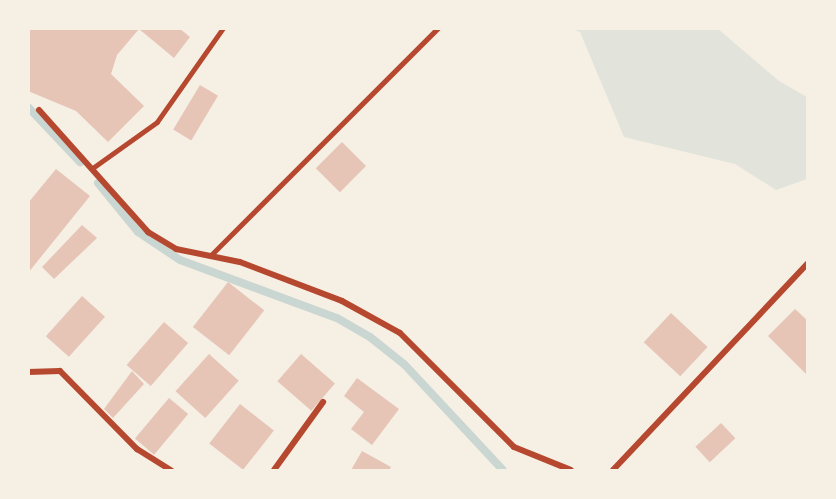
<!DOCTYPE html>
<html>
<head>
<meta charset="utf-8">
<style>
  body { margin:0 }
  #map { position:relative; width:836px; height:499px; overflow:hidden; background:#f6efe4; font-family:"Source Serif 4",serif }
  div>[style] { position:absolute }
  .green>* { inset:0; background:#e2e4dc }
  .stream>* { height:8px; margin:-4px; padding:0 4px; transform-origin:4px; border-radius:4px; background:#c9d6d2 }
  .building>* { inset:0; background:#e6c5b7; transform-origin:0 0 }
  .service>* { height:4.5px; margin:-2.25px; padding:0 2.25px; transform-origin:2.25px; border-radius:2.25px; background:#b5482f }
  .minor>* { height:6px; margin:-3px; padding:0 3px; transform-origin:3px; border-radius:3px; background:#b5482f }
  span { translate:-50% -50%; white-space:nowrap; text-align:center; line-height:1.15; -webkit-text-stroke:6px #f6efe4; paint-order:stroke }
  .frame { position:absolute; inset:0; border:30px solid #f6efe4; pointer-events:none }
</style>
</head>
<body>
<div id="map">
  <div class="green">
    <div style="clip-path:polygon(572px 29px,718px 29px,779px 81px,807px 97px,807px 179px,776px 190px,735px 164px,624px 137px,580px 32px)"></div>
  </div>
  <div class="stream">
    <div style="left:28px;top:107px;width:76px;rotate:46.6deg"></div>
    <div style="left:98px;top:183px;width:63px;rotate:50.8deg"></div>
    <div style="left:138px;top:232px;width:50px;rotate:33.7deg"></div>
    <div style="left:180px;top:260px;width:167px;rotate:20.3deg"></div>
    <div style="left:337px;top:318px;width:38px;rotate:30deg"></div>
    <div style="left:370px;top:337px;width:43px;rotate:38.5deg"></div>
    <div style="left:404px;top:364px;width:145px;rotate:47deg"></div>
  </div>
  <div class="building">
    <div style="clip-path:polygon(28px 28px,179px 28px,190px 37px,174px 58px,139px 29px,117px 55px,111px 74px,144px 106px,108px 142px,76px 111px,28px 91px)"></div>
    <div style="left:200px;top:85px;width:21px;height:52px;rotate:31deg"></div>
    <div style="left:342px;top:142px;width:34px;height:37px;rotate:45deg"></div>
    <div style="clip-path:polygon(56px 169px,90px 196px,28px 273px,28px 203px)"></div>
    <div style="clip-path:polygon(82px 225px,97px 238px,54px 279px,42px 267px)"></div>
    <div style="left:228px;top:282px;width:46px;height:57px;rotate:38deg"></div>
    <div style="left:82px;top:296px;width:31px;height:54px;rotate:42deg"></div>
    <div style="clip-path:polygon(795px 309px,808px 321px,808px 376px,768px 336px)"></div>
    <div style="left:671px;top:313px;width:50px;height:40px;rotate:43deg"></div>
    <div style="left:164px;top:322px;width:32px;height:57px;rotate:41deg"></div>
    <div style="left:209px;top:354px;width:40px;height:50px;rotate:42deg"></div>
    <div style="left:301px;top:354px;width:45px;height:36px;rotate:41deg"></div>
    <div style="clip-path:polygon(132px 371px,144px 384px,113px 418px,104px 409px)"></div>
    <div style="clip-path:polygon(357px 378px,399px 409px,372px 445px,351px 429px,364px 412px,344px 396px)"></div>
    <div style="left:169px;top:398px;width:25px;height:53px;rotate:40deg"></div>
    <div style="left:240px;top:404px;width:43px;height:50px;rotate:38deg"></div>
    <div style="left:721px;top:423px;width:21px;height:35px;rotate:47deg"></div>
    <div style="clip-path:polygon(362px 451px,391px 467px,389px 470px,351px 470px)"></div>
  </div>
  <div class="service">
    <div style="left:94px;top:167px;width:77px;rotate:-35.5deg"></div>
    <div style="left:157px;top:122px;width:115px;rotate:-54.9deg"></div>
    <div style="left:210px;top:256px;width:322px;rotate:-45deg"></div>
  </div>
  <div class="minor">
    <div style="left:39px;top:110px;width:164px;rotate:48.2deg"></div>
    <div style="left:148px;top:232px;width:33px;rotate:31deg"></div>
    <div style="left:176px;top:249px;width:65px;rotate:11.5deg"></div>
    <div style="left:240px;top:262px;width:109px;rotate:20.9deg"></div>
    <div style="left:342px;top:301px;width:66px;rotate:28.9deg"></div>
    <div style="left:400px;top:333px;width:161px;rotate:45deg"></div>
    <div style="left:514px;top:447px;width:61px;rotate:22deg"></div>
    <div style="left:28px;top:372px;width:32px;rotate:-2deg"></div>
    <div style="left:60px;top:371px;width:110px;rotate:45.4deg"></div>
    <div style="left:137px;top:449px;width:40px;rotate:32deg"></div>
    <div style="left:274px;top:470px;width:84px;rotate:-54.2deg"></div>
    <div style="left:613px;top:470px;width:284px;rotate:-46.7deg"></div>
  </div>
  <div class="frame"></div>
</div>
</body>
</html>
